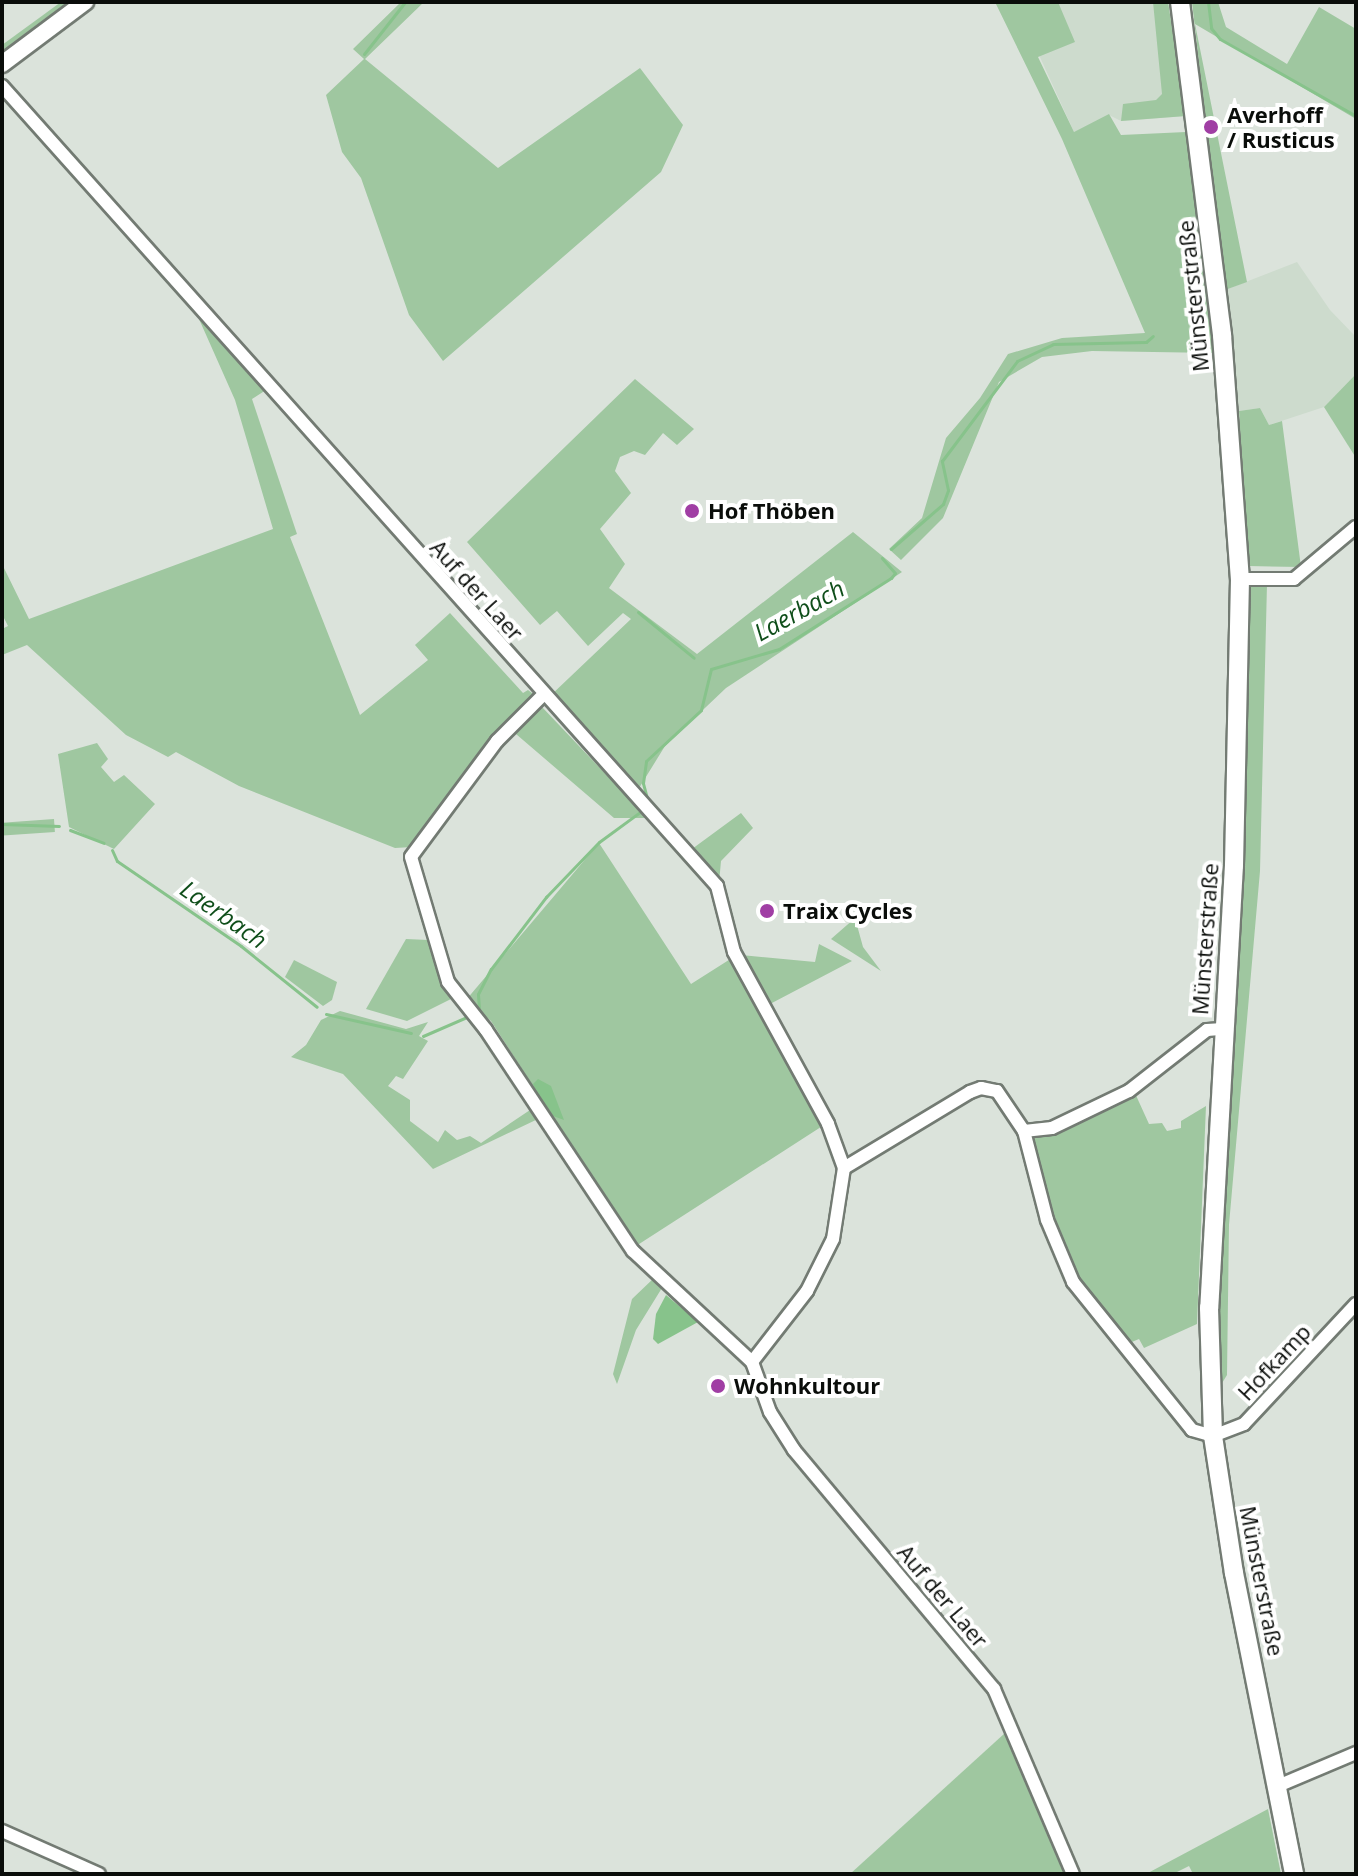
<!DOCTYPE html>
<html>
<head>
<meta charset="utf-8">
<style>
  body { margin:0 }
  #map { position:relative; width:1358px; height:1876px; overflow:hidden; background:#dbe3db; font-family:"Open Sans",sans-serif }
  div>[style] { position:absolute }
  .built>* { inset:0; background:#cddbcd }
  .green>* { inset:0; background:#9fc7a0; transform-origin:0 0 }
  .water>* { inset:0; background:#87c38b }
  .stream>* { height:3px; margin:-1.5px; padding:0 1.5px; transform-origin:1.5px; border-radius:1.5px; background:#87c38b }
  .roads { filter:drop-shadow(2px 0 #737b73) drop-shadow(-2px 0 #737b73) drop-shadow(0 2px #737b73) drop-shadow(0 -2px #737b73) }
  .minor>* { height:12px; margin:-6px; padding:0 6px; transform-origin:6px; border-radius:6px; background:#fff }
  .tertiary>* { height:16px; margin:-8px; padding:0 8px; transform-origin:8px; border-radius:8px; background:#fff }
  .secondary>* { height:18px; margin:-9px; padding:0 9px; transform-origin:9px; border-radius:9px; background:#fff }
  .dots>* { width:22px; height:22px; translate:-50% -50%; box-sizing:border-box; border:4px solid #fff; border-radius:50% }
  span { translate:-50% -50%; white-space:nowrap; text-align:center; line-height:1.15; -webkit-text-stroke:8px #fff; paint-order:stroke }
  .poi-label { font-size:22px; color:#0a0d0a; font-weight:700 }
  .left { translate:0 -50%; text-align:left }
  .street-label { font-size:22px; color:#0a0d0a }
  .water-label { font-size:24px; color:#0f4e1a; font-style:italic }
  .frame { position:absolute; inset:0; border:4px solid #0a0d0a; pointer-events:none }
</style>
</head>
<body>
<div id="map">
  <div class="built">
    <div style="clip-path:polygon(1015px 2px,1168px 2px,1186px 116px,1121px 121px,1109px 115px,1074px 132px)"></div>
    <div style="clip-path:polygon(1297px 262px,1330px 310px,1356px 337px,1356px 374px,1324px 407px,1269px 425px,1260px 408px,1239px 411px,1225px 290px)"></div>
  </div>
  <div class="green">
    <div style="clip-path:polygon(61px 2px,74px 2px,2px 55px,2px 45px)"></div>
    <div style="clip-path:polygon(401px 2px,424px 2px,365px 59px,498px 168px,640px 68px,683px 125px,661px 172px,443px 361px,409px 315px,361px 178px,342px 152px,326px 95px,364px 59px,353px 49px)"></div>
    <div style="clip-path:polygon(995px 2px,1058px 2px,1075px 42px,1038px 57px,1074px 132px,1109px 114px,1121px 135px,1186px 132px,1215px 353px,1092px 351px,1042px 357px,999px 382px,943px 518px,901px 560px,889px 549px,922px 518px,946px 438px,980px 398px,1008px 354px,1062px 338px,1145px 333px,1062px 139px)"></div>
    <div style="clip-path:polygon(1153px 2px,1168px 2px,1186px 116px,1121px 121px,1123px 104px,1156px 100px,1162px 94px)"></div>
    <div style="clip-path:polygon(1192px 2px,1218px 2px,1226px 27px,1287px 64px,1319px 7px,1356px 29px,1356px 119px,1195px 24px,1247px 282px,1225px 290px)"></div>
    <div style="clip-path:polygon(195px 310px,266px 390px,252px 399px,297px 534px,290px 537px,360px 715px,428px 660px,415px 645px,450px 613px,523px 693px,528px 690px,536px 696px,493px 736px,412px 847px,395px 848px,239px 786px,176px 752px,168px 757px,126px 735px,27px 645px,2px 655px,2px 629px,8px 626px,2px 614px,2px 564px,29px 619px,273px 529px,235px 400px)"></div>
    <div style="clip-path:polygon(1356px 374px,1356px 458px,1324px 407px)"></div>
    <div style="clip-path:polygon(635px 379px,694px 429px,677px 445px,663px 433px,645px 455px,634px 451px,620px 457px,615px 471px,631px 493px,600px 529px,625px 564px,609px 588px,697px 654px,853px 532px,902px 572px,726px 688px,665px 746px,636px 793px,549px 697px,631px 619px,623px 613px,588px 646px,557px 611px,540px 625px,467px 542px)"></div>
    <div style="clip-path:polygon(1260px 408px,1269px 425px,1282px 421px,1301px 567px,1248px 566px,1239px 411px)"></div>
    <div style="clip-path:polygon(1251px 583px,1267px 584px,1260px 871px,1229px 1225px,1227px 1375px,1219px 1388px,1218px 1246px)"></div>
    <div style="clip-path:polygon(542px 707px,616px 785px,648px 818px,614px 818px,516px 734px)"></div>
    <div style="clip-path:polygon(97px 743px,108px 759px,101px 767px,114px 782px,124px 775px,155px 804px,114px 849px,69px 827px,58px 754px)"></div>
    <div style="clip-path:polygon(741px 813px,753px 828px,721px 861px,719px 883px,692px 849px)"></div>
    <div style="left:54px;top:819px;width:13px;height:52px;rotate:86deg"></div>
    <div style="clip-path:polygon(599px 843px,691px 984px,732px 958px,824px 1125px,636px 1246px,491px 1021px,466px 1000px)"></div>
    <div style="clip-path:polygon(855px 918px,863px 947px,881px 971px,831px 939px)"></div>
    <div style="clip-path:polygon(406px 939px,428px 940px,451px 999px,407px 1021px,366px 1009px)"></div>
    <div style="clip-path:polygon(819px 944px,852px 961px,770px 1004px,741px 955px,815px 962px)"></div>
    <div style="clip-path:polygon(294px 960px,337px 982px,332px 1000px,323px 1006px,285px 977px)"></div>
    <div style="clip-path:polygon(340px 1011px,406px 1029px,428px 1022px,419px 1036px,428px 1041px,403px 1079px,396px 1076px,388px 1086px,410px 1100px,410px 1121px,438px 1142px,445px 1130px,457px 1140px,470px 1136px,481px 1143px,533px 1108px,540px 1118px,433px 1169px,343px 1074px,291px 1057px,306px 1045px,321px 1020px)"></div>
    <div style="clip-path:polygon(1134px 1091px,1149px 1124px,1162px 1123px,1167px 1131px,1181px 1128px,1181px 1121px,1206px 1106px,1197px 1324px,1144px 1348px,1139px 1339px,1127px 1344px,1083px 1290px,1043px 1195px,1030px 1140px)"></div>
    <div style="clip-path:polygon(655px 1277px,665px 1283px,636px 1330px,617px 1384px,613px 1374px,632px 1299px)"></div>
    <div style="clip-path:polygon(1005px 1733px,1037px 1794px,1068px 1874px,850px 1874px)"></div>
    <div style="clip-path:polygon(1268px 1809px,1281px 1874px,1193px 1874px,1189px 1866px,1173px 1874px,1146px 1874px)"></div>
  </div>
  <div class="water">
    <div style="clip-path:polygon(538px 1079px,551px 1086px,564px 1120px,553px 1116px,537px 1093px,533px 1084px)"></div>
    <div style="clip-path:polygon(666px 1295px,698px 1322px,658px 1344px,653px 1339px,656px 1314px)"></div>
  </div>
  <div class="stream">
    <div style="left:1208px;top:2px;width:26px;rotate:83deg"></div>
    <div style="left:1211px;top:28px;width:14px;rotate:51deg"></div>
    <div style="left:1220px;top:39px;width:156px;rotate:29.5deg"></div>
    <div style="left:364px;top:54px;width:66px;rotate:-51.7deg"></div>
    <div style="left:891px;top:549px;width:69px;rotate:-40.9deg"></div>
    <div style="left:943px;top:504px;width:15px;rotate:-70deg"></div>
    <div style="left:948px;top:490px;width:30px;rotate:-102deg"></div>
    <div style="left:942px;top:461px;width:125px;rotate:-53.1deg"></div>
    <div style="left:1017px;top:361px;width:40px;rotate:-25deg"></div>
    <div style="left:1053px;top:344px;width:93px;rotate:-1.2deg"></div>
    <div style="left:1146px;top:342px;width:9px;rotate:-41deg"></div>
    <div style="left:638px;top:612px;width:72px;rotate:39.4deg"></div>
    <div style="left:648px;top:802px;width:20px;rotate:-105deg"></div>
    <div style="left:643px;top:783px;width:22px;rotate:-82deg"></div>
    <div style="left:646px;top:761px;width:75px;rotate:-42.8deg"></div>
    <div style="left:701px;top:710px;width:42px;rotate:-76.3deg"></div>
    <div style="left:711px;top:669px;width:71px;rotate:-16.4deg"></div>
    <div style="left:779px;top:649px;width:133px;rotate:-32.4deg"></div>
    <div style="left:891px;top:578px;width:6px;rotate:-51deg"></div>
    <div style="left:895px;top:573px;width:20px;rotate:-131deg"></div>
    <div style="left:2px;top:824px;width:57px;rotate:2deg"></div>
    <div style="left:70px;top:830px;width:36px;rotate:21deg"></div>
    <div style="left:112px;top:850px;width:12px;rotate:66deg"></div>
    <div style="left:117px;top:861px;width:150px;rotate:34.4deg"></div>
    <div style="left:241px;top:946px;width:97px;rotate:38.8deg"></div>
    <div style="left:479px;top:1009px;width:15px;rotate:-94deg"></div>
    <div style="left:478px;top:994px;width:28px;rotate:-63deg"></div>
    <div style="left:491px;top:969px;width:91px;rotate:-52.6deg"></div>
    <div style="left:546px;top:897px;width:76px;rotate:-46.1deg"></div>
    <div style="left:599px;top:842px;width:51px;rotate:-36.2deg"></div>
    <div style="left:326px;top:1014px;width:87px;rotate:12.6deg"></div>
    <div style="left:423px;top:1036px;width:50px;rotate:-23.5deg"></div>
  </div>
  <div class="roads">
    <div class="minor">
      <div style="left:2px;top:86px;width:1073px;rotate:48.21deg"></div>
      <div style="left:717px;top:886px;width:68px;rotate:75.6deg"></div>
      <div style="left:734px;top:952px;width:196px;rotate:61.3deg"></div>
      <div style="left:828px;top:1124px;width:47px;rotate:70deg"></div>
      <div style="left:844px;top:1168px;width:72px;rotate:98.8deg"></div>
      <div style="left:833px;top:1239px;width:58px;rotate:116.6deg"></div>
      <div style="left:807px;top:1291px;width:90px;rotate:127.8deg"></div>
      <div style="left:752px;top:1362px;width:53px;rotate:70.2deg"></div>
      <div style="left:770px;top:1412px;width:45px;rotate:57.7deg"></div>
      <div style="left:794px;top:1450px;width:312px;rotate:50.1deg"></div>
      <div style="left:994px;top:1689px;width:201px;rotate:66.9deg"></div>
      <div style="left:1240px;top:579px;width:54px"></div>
      <div style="left:1294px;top:579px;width:81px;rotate:-40deg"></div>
      <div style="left:543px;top:695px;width:65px;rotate:135deg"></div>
      <div style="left:497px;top:741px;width:144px;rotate:126.6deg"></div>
      <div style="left:411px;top:857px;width:130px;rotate:73.5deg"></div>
      <div style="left:448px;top:982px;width:61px;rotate:51.6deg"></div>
      <div style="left:486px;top:1030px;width:265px;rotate:56.4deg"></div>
      <div style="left:633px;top:1251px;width:163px;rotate:43deg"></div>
      <div style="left:1024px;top:1131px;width:28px;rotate:-6deg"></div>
      <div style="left:1052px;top:1128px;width:85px;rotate:-25.7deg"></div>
      <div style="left:1129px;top:1091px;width:99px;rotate:-38deg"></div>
      <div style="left:1207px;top:1030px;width:16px;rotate:-4deg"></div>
      <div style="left:844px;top:1168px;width:147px;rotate:-31.1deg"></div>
      <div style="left:970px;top:1092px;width:12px;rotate:-20deg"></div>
      <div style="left:981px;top:1088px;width:16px;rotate:11deg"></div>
      <div style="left:997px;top:1091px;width:48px;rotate:56deg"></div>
      <div style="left:1024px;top:1131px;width:92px;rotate:75.5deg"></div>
      <div style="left:1047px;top:1220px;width:67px;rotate:67.2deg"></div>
      <div style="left:1073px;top:1282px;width:190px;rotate:51.2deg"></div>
      <div style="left:1192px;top:1430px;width:22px;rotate:16deg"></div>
      <div style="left:1213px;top:1436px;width:33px;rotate:-21deg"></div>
      <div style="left:1244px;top:1424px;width:164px;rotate:-47deg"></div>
      <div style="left:1278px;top:1786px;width:85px;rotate:-22.9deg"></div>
      <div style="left:2px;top:1831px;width:106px;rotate:23.9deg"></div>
    </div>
    <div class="tertiary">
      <div style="left:2px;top:64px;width:104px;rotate:-36.8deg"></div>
    </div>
    <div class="secondary">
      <div style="left:1180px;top:2px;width:336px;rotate:82.8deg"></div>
      <div style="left:1222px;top:335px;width:245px;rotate:85.8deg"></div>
      <div style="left:1240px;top:579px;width:286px;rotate:91.2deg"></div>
      <div style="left:1234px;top:865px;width:444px;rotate:93.2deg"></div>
      <div style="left:1209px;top:1308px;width:128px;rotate:88.2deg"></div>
      <div style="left:1213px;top:1436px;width:139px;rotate:81.3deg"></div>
      <div style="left:1234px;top:1573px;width:307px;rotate:78.7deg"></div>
    </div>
  </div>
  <div class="dots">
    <div style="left:1211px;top:127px;background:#a03ea4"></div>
    <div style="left:692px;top:511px;background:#a03ea4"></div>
    <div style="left:767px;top:911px;background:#a03ea4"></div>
    <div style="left:718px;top:1386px;background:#a03ea4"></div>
  </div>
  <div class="poi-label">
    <span class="left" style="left:1227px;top:127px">Averhoff<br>/ Rusticus</span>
    <span class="left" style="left:708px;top:511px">Hof Thöben</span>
    <span class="left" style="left:783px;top:911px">Traix Cycles</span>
    <span class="left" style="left:734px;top:1386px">Wohnkultour</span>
  </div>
  <div class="street-label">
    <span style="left:1193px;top:296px;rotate:-96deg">Münsterstraße</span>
    <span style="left:477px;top:590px;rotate:48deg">Auf der Laer</span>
    <span style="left:1205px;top:939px;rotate:-86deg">Münsterstraße</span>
    <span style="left:1274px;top:1362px;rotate:-47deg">Hofkamp</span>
    <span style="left:1262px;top:1581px;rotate:79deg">Münsterstraße</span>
    <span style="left:943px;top:1596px;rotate:50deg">Auf der Laer</span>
  </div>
  <div class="water-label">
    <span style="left:799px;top:610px;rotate:-29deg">Laerbach</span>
    <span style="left:224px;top:914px;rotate:35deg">Laerbach</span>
  </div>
  <div class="frame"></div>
</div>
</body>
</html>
